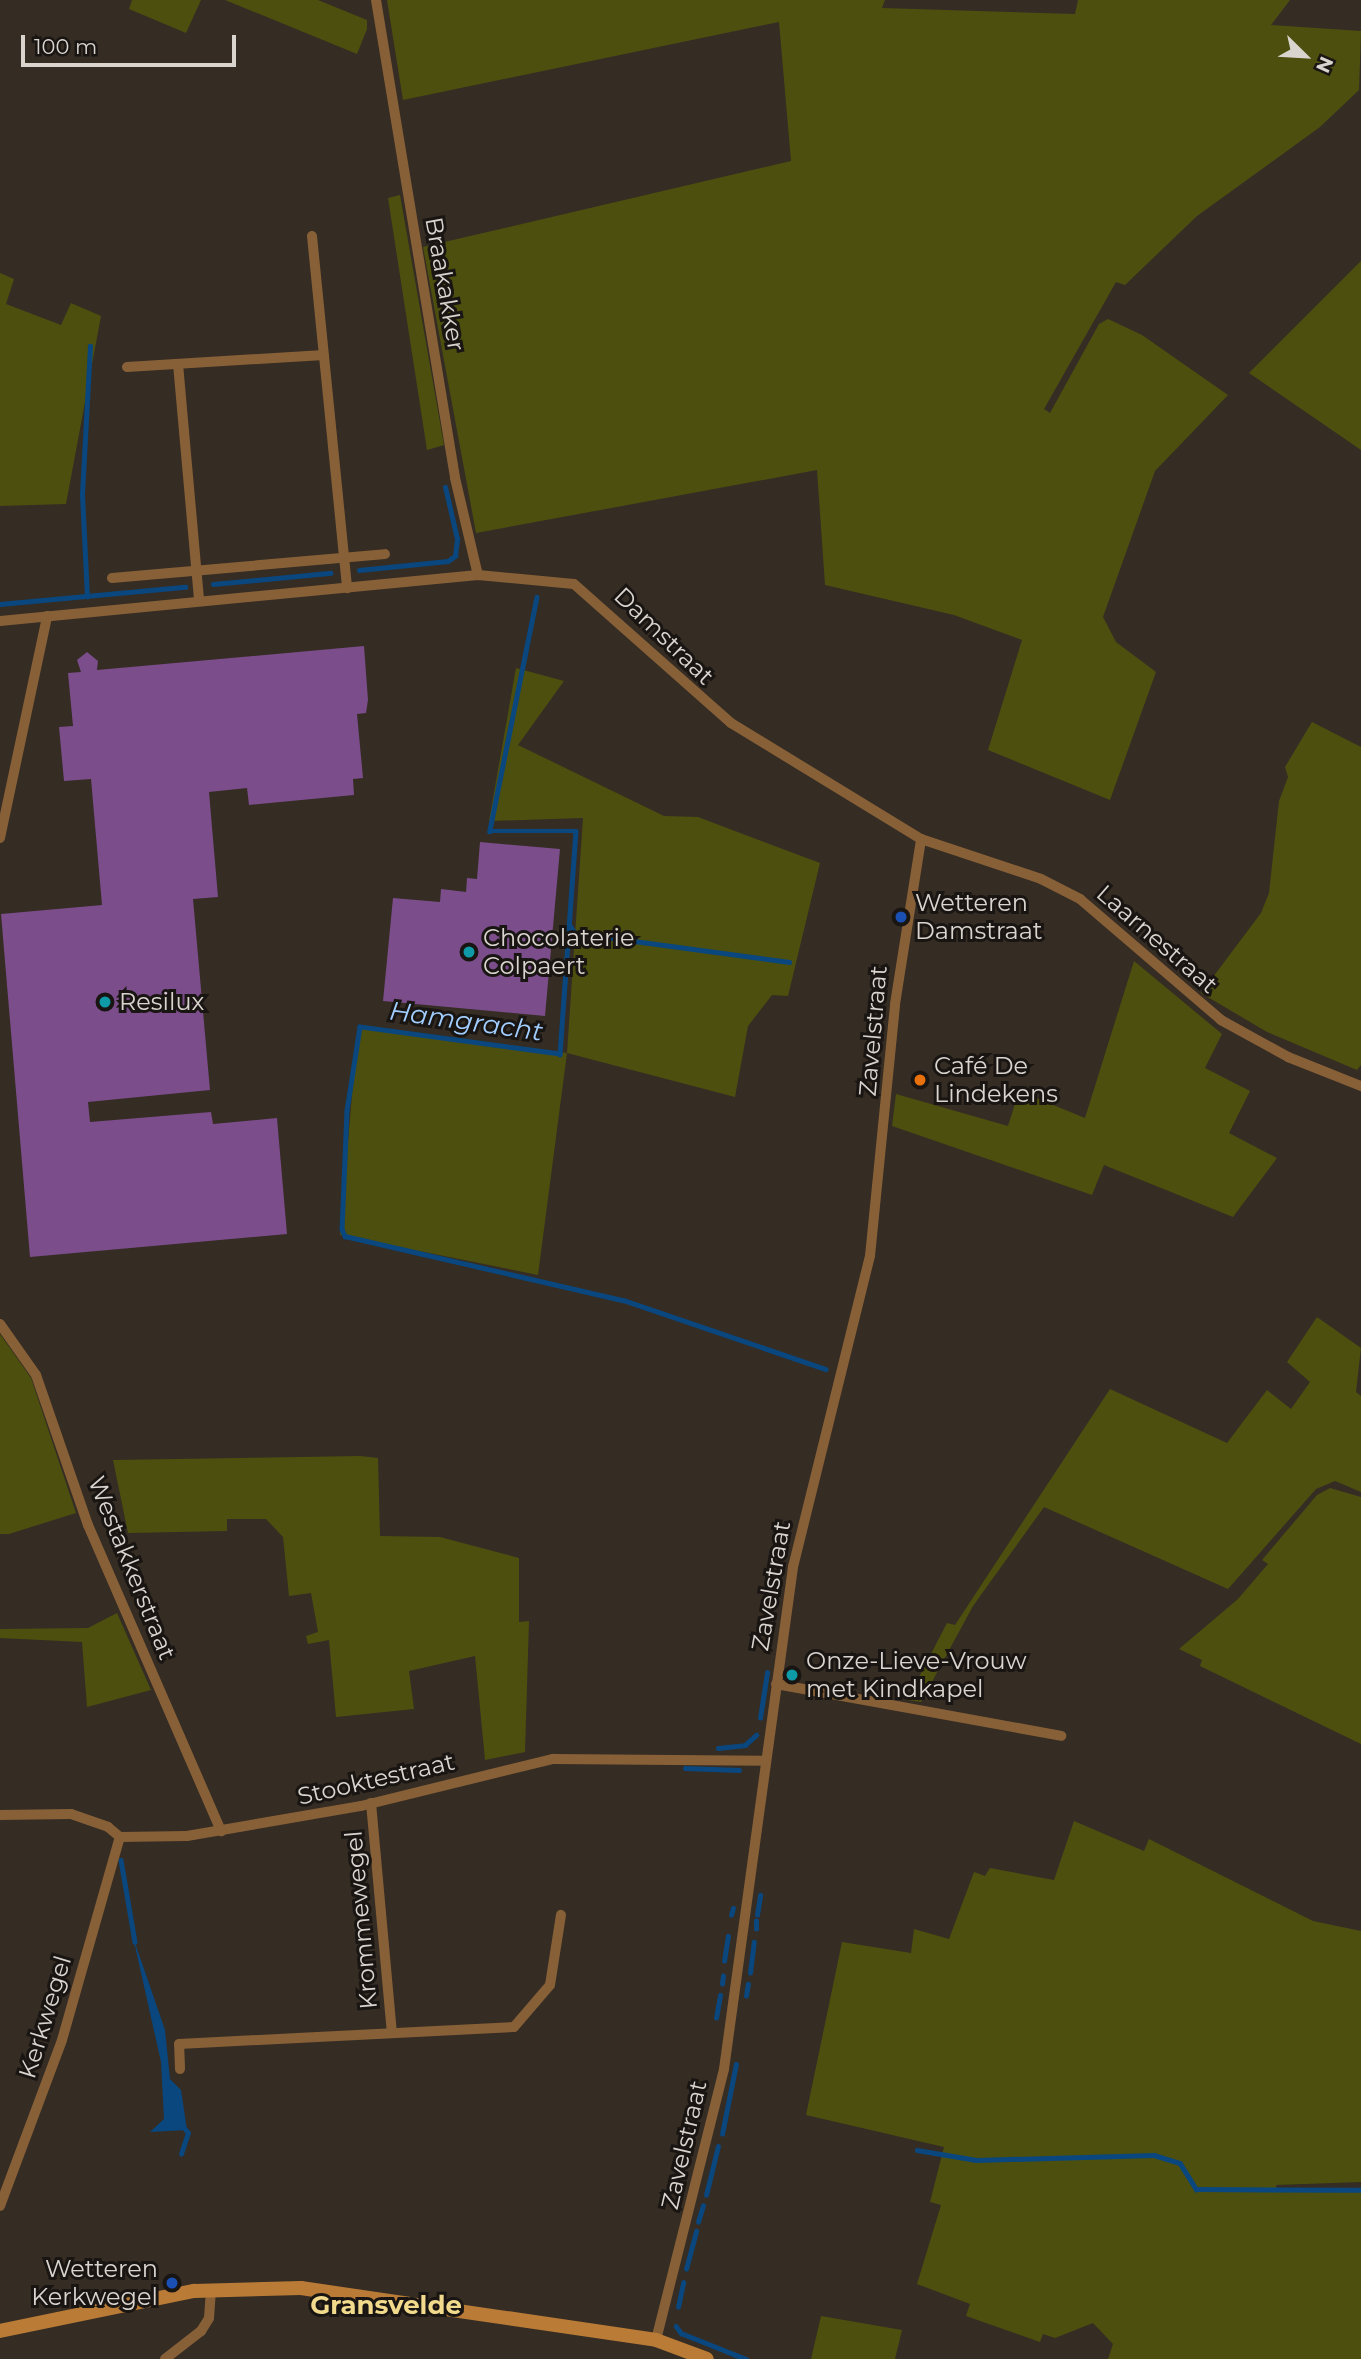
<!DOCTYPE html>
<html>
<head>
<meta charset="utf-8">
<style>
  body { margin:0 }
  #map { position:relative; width:1361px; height:2359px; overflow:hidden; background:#352c24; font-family:Montserrat,sans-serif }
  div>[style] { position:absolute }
  .green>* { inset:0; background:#4d4f0e }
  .water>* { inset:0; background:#09477e }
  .stream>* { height:4.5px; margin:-2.25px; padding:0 2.25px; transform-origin:2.25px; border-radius:2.25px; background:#09477e }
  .building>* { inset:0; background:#7b4d8a }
  .street>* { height:10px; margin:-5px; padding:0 5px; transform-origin:5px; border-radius:5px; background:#876037 }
  .secondary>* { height:14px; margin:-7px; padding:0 7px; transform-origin:7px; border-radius:7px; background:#b97b35 }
  .dots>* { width:19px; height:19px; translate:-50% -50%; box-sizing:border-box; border:4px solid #191512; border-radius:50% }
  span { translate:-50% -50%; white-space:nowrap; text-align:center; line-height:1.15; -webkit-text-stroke:6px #191512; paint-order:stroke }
  .street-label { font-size:24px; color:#dad4cf }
  .poi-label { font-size:24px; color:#dad4cf }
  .left { translate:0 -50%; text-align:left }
  .right { translate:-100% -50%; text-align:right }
  .water-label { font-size:26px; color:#a2ceff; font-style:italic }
  .neighbourhood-label { font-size:26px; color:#f2da8d; font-weight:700 }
  .north { position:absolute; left:1270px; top:21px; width:70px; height:70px; -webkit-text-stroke:5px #191512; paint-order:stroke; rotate:114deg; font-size:19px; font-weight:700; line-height:28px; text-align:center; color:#dad4cf }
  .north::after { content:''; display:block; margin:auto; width:24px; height:32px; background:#dad4cf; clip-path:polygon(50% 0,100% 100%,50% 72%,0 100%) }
  .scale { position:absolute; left:21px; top:35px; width:215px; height:32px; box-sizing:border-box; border:4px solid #dad4cf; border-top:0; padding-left:9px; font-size:21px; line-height:24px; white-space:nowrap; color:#dad4cf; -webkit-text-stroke:5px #191512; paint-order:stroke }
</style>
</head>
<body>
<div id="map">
  <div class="green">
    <div style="clip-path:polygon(132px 0,201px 0,186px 33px,129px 9px)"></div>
    <div style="clip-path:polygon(225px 0,318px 0,367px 20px,367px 29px,357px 54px)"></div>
    <div style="clip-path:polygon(387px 0,885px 0,882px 8px,1075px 14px,1078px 0,1290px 0,1271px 25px,1361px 31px,1359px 90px,1320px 127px,1197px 216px,1125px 285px,1116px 282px,1044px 409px,1050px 413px,1099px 324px,1108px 319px,1142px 335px,1228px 395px,1155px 471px,1103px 617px,1116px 642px,1156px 672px,1110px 800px,988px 750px,1022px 640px,954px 615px,825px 585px,817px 470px,476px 533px,423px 247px,791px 161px,779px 22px,403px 100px)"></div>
    <div style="clip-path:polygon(400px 195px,444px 445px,427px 450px,388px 198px)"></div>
    <div style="clip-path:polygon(1361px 261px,1361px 450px,1249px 373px)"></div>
    <div style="clip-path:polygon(0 273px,14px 279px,6px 304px,61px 325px,71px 303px,101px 316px,66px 504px,0 506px)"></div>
    <div style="clip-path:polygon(516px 668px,564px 681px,518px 745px,664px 816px,698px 817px,820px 863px,788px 996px,772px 995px,748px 1026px,735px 1097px,567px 1053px,538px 1275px,340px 1235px,358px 1025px,567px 1053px,583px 818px,489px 821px)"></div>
    <div style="clip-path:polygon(1312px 722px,1361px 747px,1361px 1065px,1357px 1070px,1267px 1032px,1201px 993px,1261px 913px,1269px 893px,1279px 801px,1288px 777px,1285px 767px)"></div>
    <div style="clip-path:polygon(1134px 961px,1222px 1034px,1205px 1068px,1250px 1091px,1229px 1133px,1277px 1158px,1233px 1217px,1104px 1165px,1092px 1195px,892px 1126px,896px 1094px,1008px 1126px,1019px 1091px,1085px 1118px)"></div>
    <div style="clip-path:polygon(1317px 1317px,1361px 1348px,1356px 1392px,1361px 1396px,1361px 1492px,1335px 1481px,1316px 1489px,1228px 1589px,1044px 1507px,973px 1606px,921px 1702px,907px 1700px,947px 1623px,955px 1625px,1110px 1389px,1227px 1443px,1267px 1390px,1291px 1409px,1310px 1382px,1287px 1362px)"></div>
    <div style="clip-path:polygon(0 1334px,31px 1378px,76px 1513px,9px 1534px,0 1534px)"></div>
    <div style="clip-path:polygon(360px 1456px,378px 1458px,380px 1536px,440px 1537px,519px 1558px,519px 1622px,529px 1621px,525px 1752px,485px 1760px,475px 1656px,409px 1671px,414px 1709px,336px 1717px,329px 1640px,308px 1644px,306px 1636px,318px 1632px,311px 1593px,289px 1596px,283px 1537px,266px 1519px,227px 1519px,227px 1531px,128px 1533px,113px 1460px)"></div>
    <div style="clip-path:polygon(1330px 1488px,1361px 1497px,1361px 1744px,1200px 1666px,1202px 1660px,1179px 1649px,1238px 1599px,1268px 1564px,1262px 1560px,1317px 1495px)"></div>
    <div style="clip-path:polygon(117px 1613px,151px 1690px,87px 1707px,82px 1642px,0 1638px,0 1629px,88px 1628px)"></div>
    <div style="clip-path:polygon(1074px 1821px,1144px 1851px,1149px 1839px,1313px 1921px,1361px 1931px,1361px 2182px,1276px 2185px,1277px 2191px,1361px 2189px,1361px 2359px,1108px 2359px,1113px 2344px,1093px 2323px,1055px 2338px,1043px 2334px,1040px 2342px,966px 2316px,970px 2304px,917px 2284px,941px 2205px,930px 2202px,944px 2147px,806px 2115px,842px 1942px,911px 1953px,914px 1929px,949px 1939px,974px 1872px,985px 1876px,990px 1868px,1054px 1880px)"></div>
    <div style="clip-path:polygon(821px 2316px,902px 2330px,895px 2359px,811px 2359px)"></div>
  </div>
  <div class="water">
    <div style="clip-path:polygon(133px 1937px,165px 2030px,170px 2079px,181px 2090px,187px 2130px,150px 2132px,164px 2119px,161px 2062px)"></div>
  </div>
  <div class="stream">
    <div style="left:359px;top:570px;width:89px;rotate:-5.8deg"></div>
    <div style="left:448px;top:561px;width:9px;rotate:-36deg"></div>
    <div style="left:455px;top:556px;width:17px;rotate:-83deg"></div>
    <div style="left:457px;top:539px;width:53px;rotate:-103deg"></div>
    <div style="left:213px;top:584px;width:118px;rotate:-5.4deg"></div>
    <div style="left:87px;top:597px;width:103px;rotate:-92.8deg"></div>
    <div style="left:82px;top:494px;width:148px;rotate:-86.9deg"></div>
    <div style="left:537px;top:597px;width:239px;rotate:101.4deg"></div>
    <div style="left:490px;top:831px;width:86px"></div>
    <div style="left:576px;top:831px;width:224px;rotate:94.1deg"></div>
    <div style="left:560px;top:1054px;width:202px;rotate:-172.3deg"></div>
    <div style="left:360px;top:1027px;width:85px;rotate:98.8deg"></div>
    <div style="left:347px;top:1111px;width:118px;rotate:92.4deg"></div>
    <div style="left:342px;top:1229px;width:8px;rotate:67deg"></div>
    <div style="left:345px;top:1236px;width:285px;rotate:13deg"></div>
    <div style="left:623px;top:1300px;width:214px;rotate:18.8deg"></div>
    <div style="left:0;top:604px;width:186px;rotate:-5.3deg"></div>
    <div style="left:569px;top:924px;width:11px;rotate:56deg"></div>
    <div style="left:575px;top:933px;width:216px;rotate:7.7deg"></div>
    <div style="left:760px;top:1718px;width:46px;rotate:-81.2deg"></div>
    <div style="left:718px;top:1748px;width:27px;rotate:-6deg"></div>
    <div style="left:745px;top:1745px;width:15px;rotate:-42deg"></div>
    <div style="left:685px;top:1768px;width:54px;rotate:2.1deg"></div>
    <div style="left:121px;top:1860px;width:83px;rotate:80.3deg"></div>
    <div style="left:731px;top:1915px;width:7px;rotate:-74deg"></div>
    <div style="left:757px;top:1915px;width:20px;rotate:-81deg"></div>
    <div style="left:756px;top:1929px;width:8px;rotate:-90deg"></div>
    <div style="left:724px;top:1961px;width:25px;rotate:-81deg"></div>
    <div style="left:750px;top:1973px;width:31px;rotate:-83deg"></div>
    <div style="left:722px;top:1984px;width:8px;rotate:-83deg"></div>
    <div style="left:746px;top:1996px;width:12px;rotate:-81deg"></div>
    <div style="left:716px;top:2018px;width:23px;rotate:-80deg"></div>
    <div style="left:722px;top:2134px;width:71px;rotate:-78.7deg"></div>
    <div style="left:917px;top:2150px;width:60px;rotate:9.6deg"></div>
    <div style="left:976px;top:2160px;width:178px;rotate:-1.6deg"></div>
    <div style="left:1154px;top:2155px;width:27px;rotate:17deg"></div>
    <div style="left:1180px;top:2163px;width:31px;rotate:58deg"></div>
    <div style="left:1196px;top:2189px;width:165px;rotate:0.3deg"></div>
    <div style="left:181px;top:2154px;width:22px;rotate:-72deg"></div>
    <div style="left:188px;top:2133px;width:8px;rotate:-130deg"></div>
    <div style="left:706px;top:2195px;width:50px;rotate:-76.2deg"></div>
    <div style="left:698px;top:2222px;width:17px;rotate:-73deg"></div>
    <div style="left:686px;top:2269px;width:39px;rotate:-75deg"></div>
    <div style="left:678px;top:2307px;width:25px;rotate:-78deg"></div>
    <div style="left:676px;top:2326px;width:9px;rotate:54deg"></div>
    <div style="left:681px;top:2333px;width:70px;rotate:21.8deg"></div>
  </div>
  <div class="building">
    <div style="clip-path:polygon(364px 646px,368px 700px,366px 713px,357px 714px,363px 778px,353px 779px,354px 795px,249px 805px,247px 788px,209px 792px,218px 897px,193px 899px,210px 1090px,88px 1102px,90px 1122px,211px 1112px,213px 1124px,277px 1118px,287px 1234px,30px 1257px,1px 914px,102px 905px,91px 779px,64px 781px,59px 727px,73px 726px,68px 673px,81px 672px,77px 660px,87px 652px,98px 661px,97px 670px)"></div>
    <div style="clip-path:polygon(480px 842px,560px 849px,545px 1016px,383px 1001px,393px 898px,440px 902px,441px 889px,466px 892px,467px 878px,477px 879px)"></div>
  </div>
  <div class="street">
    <div style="left:376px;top:0;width:484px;rotate:80.6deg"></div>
    <div style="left:455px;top:478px;width:100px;rotate:76.7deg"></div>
    <div style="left:312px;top:236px;width:354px;rotate:84.3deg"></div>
    <div style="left:178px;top:364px;width:238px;rotate:84.9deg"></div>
    <div style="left:127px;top:367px;width:197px;rotate:-3.5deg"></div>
    <div style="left:112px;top:578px;width:274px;rotate:-5deg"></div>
    <div style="left:0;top:621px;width:480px;rotate:-5.5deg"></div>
    <div style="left:478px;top:575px;width:96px;rotate:5.4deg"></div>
    <div style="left:574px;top:584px;width:210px;rotate:41.5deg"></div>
    <div style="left:731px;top:723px;width:223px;rotate:31.4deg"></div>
    <div style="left:921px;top:839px;width:126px;rotate:18.4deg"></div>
    <div style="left:1041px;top:879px;width:44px;rotate:27.1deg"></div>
    <div style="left:1080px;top:899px;width:186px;rotate:40.6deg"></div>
    <div style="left:1221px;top:1020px;width:77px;rotate:28.9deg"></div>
    <div style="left:1288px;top:1057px;width:79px;rotate:21.7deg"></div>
    <div style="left:0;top:838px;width:227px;rotate:-78deg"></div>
    <div style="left:0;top:1324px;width:62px;rotate:54.8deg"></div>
    <div style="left:36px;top:1375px;width:159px;rotate:70.9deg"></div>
    <div style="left:88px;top:1525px;width:334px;rotate:66.5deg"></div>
    <div style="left:776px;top:1684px;width:290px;rotate:10.3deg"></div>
    <div style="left:371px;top:1803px;width:231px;rotate:84.8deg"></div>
    <div style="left:0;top:1815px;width:71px;rotate:-0.8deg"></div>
    <div style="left:71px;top:1814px;width:39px;rotate:19deg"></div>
    <div style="left:108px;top:1827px;width:16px;rotate:40deg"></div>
    <div style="left:120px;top:1837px;width:67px;rotate:-0.9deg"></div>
    <div style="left:187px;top:1836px;width:177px;rotate:-9.8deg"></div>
    <div style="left:361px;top:1806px;width:198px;rotate:-13.8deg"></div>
    <div style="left:553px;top:1759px;width:213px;rotate:0.5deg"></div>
    <div style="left:180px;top:2069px;width:25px;rotate:-92deg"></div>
    <div style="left:179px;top:2044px;width:335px;rotate:-2.9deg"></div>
    <div style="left:514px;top:2027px;width:55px;rotate:-49.4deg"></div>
    <div style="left:550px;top:1985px;width:71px;rotate:-81.1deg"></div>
    <div style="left:0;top:2206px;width:177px;rotate:-69.5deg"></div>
    <div style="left:62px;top:2040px;width:211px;rotate:-74.1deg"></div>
    <div style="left:656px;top:2340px;width:279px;rotate:-75.9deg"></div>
    <div style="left:724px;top:2069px;width:507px;rotate:-82.17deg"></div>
    <div style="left:793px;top:1567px;width:320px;rotate:-76.1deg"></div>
    <div style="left:870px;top:1256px;width:253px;rotate:-84.3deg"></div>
    <div style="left:895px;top:1004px;width:167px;rotate:-81deg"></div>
    <div style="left:165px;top:2359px;width:46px;rotate:-37.9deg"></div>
    <div style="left:201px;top:2331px;width:15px;rotate:-58deg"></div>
    <div style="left:209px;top:2318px;width:29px;rotate:-86deg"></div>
  </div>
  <div class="secondary">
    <div style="left:0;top:2331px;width:198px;rotate:-11.7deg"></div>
    <div style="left:194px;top:2291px;width:107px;rotate:-1.6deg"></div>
    <div style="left:301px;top:2288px;width:359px;rotate:8.3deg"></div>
    <div style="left:656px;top:2340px;width:54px;rotate:20.4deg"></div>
  </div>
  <div class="dots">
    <div style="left:901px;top:917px;background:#1a4fb4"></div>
    <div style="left:469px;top:952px;background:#0f9aa8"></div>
    <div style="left:105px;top:1002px;background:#0f9aa8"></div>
    <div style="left:920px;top:1080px;background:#e8710a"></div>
    <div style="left:792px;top:1675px;background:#0f9aa8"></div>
    <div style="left:172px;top:2283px;background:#1a4fb4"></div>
  </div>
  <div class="street-label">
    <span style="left:445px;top:284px;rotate:80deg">Braakakker</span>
    <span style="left:664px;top:636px;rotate:44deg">Damstraat</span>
    <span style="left:1157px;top:939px;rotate:41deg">Laarnestraat</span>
    <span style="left:873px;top:1031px;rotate:-85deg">Zavelstraat</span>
    <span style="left:132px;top:1568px;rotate:68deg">Westakkerstraat</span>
    <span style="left:771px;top:1586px;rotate:-80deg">Zavelstraat</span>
    <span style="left:376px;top:1779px;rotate:-13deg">Stooktestraat</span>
    <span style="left:361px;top:1920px;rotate:-95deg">Krommewegel</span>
    <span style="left:45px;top:2017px;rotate:-73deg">Kerkwegel</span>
    <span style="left:684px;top:2145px;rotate:-77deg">Zavelstraat</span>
  </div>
  <div class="poi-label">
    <span class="left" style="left:915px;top:917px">Wetteren<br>Damstraat</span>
    <span class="left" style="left:483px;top:952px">Chocolaterie<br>Colpaert</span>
    <span class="left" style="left:119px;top:1002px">Resilux</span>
    <span class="left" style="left:934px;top:1080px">Café De<br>Lindekens</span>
    <span class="left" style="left:806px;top:1675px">Onze-Lieve-Vrouw<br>met Kindkapel</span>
    <span class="right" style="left:158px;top:2283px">Wetteren<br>Kerkwegel</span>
  </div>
  <div class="water-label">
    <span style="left:466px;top:1022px;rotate:8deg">Hamgracht</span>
  </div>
  <div class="neighbourhood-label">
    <span style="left:386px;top:2306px">Gransvelde</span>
  </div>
  <div class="north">N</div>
  <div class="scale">100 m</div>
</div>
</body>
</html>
